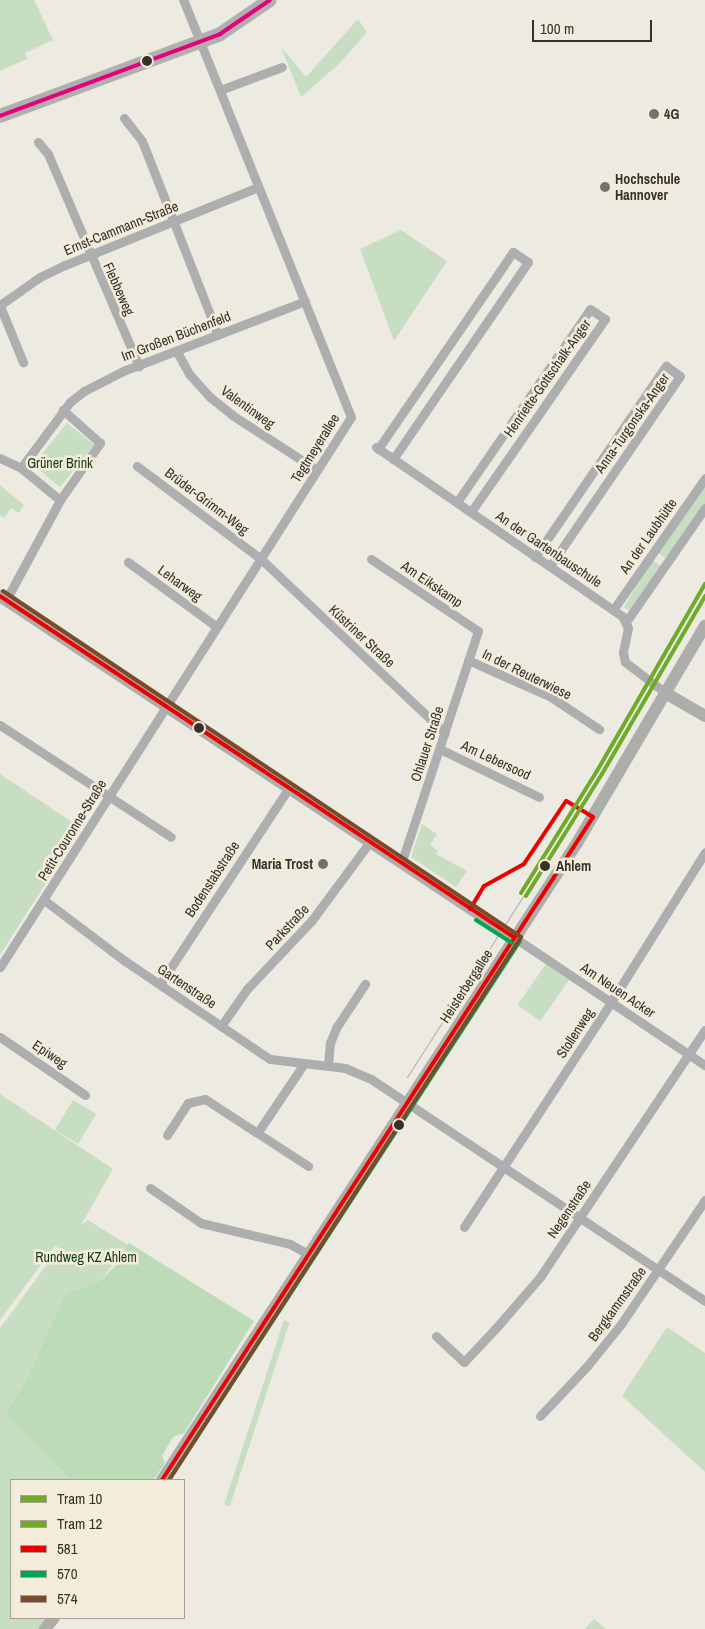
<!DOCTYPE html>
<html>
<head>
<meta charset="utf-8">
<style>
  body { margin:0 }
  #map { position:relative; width:705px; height:1629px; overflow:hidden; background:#edeae1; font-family:"Archivo Narrow",sans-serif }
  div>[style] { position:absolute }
  .green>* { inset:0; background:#c8dec3; transform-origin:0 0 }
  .forest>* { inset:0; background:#bbdcb7 }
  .street>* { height:9px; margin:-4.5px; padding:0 4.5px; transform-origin:4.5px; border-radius:4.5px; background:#adaeaf }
  .secondary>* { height:12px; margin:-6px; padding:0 6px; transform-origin:6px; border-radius:6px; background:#acaeac }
  .primary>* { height:14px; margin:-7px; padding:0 7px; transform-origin:7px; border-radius:7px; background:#b0b0af }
  .tram>* { height:1px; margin:-0.5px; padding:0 0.5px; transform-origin:0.5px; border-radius:0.5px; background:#aeaeab }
  .bus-1>* { height:4px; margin:-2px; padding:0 2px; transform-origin:2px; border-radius:2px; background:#e00 }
  .bus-2>* { height:4px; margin:-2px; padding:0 2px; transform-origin:2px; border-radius:2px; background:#00a651 }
  .bus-3>* { height:4px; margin:-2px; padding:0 2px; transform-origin:2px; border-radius:2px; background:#7a4b2a }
  .bus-4>* { height:4px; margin:-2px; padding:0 2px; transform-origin:2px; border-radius:2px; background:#e5007d }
  .tram-1>* { height:4px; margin:-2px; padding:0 2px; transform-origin:2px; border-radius:2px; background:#6faa2a }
  .tram-2>* { height:4px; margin:-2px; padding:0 2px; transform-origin:2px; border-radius:2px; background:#6faa2a }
  .dots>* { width:14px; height:14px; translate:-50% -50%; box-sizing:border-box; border:2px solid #f3ecdb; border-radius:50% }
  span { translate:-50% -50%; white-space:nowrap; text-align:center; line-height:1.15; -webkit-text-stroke:5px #f3ecdb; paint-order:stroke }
  .poi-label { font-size:14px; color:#34312b; font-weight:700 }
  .left { translate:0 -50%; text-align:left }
  .right { translate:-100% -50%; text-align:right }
  .street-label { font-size:14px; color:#34312b }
  .park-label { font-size:14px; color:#103d16 }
  .stop-label { font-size:14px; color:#34312b; font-weight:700 }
  .legend { position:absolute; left:10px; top:1479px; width:175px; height:140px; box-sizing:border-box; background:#f3ecdb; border:1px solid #a7a195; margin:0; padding:6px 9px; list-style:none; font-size:15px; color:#34312b }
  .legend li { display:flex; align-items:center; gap:10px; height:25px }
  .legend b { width:25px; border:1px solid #a7a195 }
  .scale { position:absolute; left:532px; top:20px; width:120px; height:22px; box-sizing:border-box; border:2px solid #34312b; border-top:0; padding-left:6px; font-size:15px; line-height:18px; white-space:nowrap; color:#34312b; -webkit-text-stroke:4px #f3ecdb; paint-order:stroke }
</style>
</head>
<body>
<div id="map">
  <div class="green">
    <div style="clip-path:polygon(0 0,34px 0,53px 40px,25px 53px,27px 59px,0 71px)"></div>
    <div style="clip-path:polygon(358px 19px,367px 32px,340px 63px,301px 97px,281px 47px,306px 77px)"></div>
    <div style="clip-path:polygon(401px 230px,447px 261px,394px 341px,360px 249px)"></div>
    <div style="left:67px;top:423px;width:35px;height:54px;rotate:39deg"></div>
    <div style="clip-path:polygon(705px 482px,705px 504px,667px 559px,657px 552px)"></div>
    <div style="clip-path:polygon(0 485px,24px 505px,19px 513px,11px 508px,4px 518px,0 515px)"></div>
    <div style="left:652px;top:560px;width:12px;height:55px;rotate:31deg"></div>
    <div style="clip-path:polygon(0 774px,81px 828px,0 955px)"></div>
    <div style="clip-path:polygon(422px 824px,437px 834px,430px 845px,438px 851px,436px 854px,467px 871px,456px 887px,411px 857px)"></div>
    <div style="left:546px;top:964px;width:28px;height:50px;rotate:35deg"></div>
    <div style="clip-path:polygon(0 1094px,113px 1169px,81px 1225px,88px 1220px,128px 1245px,101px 1280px,65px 1294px,28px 1376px,6px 1414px,71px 1480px,11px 1480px,11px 1618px,49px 1618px,39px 1629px,0 1629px,0 1328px,59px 1248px,55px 1246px,0 1320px)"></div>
    <div style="left:73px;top:1100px;width:27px;height:35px;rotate:31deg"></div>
    <div style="left:284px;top:1320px;width:6px;height:194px;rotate:18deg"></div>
    <div style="clip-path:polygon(667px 1327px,705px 1353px,705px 1472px,622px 1396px)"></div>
    <div style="clip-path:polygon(594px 1619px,606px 1629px,585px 1629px)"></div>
  </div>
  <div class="forest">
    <div style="clip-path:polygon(129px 1243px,254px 1321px,184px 1433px,173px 1437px,162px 1456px,165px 1463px,153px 1480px,71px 1480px,6px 1414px,28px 1376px,65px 1294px,101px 1280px,116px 1265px)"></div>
  </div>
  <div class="street">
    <div style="left:220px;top:90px;width:66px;rotate:-20.4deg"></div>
    <div style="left:124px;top:118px;width:29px;rotate:52deg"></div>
    <div style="left:142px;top:141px;width:208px;rotate:68.6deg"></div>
    <div style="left:38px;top:142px;width:16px;rotate:50deg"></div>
    <div style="left:48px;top:154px;width:231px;rotate:66.8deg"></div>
    <div style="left:0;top:305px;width:49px;rotate:-35deg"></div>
    <div style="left:40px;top:277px;width:28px;rotate:-26deg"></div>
    <div style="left:65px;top:265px;width:208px;rotate:-22deg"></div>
    <div style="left:0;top:306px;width:61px;rotate:67.7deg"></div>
    <div style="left:177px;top:352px;width:26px;rotate:61deg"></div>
    <div style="left:190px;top:375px;width:30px;rotate:48deg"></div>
    <div style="left:210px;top:397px;width:28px;rotate:39deg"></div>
    <div style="left:232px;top:415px;width:101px;rotate:32.9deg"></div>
    <div style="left:376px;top:447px;width:298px;rotate:34.5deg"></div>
    <div style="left:622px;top:616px;width:13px;rotate:63deg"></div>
    <div style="left:628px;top:628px;width:25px;rotate:102deg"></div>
    <div style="left:623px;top:652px;width:10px;rotate:79deg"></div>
    <div style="left:625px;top:662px;width:53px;rotate:37.3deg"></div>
    <div style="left:378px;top:449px;width:239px;rotate:-55.6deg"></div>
    <div style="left:513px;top:252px;width:18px;rotate:34deg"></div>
    <div style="left:528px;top:262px;width:239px;rotate:124.4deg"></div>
    <div style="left:0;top:458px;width:23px;rotate:25deg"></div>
    <div style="left:137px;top:466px;width:155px;rotate:36.9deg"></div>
    <div style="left:261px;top:559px;width:253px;rotate:43.4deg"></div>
    <div style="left:60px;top:500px;width:70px;rotate:-54.9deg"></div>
    <div style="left:100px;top:443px;width:50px;rotate:-138.3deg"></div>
    <div style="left:457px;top:502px;width:234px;rotate:-55.4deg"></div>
    <div style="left:590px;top:309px;width:18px;rotate:34deg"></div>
    <div style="left:605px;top:319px;width:235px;rotate:124.8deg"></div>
    <div style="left:535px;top:557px;width:232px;rotate:-55.6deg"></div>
    <div style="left:666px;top:366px;width:17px;rotate:36deg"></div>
    <div style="left:680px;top:376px;width:230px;rotate:124.4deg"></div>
    <div style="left:371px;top:559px;width:129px;rotate:33.9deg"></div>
    <div style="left:478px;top:631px;width:245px;rotate:108.3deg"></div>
    <div style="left:128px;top:562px;width:110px;rotate:36.1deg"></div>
    <div style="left:6px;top:600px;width:114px;rotate:-61.6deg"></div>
    <div style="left:60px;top:500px;width:50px;rotate:-140.6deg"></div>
    <div style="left:21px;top:468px;width:82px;rotate:-53.4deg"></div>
    <div style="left:70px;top:402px;width:18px;rotate:-38deg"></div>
    <div style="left:84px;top:391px;width:44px;rotate:-27.1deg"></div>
    <div style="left:123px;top:371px;width:195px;rotate:-21deg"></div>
    <div style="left:613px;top:610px;width:161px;rotate:-55.1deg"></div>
    <div style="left:626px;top:622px;width:139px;rotate:-55.3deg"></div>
    <div style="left:468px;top:660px;width:91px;rotate:24deg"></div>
    <div style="left:551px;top:697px;width:58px;rotate:33.7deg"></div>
    <div style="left:0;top:725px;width:204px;rotate:33.2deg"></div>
    <div style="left:440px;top:749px;width:110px;rotate:25.9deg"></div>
    <div style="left:44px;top:900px;width:101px;rotate:37deg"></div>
    <div style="left:125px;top:961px;width:175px;rotate:34.1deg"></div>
    <div style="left:270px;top:1059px;width:76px;rotate:6.8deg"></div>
    <div style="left:345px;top:1068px;width:28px;rotate:23deg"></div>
    <div style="left:371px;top:1079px;width:401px;rotate:33.6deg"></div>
    <div style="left:515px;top:938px;width:229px;rotate:33.8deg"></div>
    <div style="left:0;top:967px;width:652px;rotate:-57.45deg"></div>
    <div style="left:351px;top:417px;width:450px;rotate:-111.9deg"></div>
    <div style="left:160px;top:984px;width:233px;rotate:-56.7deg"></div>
    <div style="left:221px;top:1026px;width:45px;rotate:-54.9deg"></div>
    <div style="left:247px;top:989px;width:95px;rotate:-46.7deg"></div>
    <div style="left:312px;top:920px;width:96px;rotate:-53.5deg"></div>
    <div style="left:0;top:1037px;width:103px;rotate:34.3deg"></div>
    <div style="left:328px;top:1065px;width:22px;rotate:-85deg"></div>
    <div style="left:330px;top:1043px;width:16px;rotate:-68deg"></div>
    <div style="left:336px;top:1028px;width:53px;rotate:-56.6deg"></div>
    <div style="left:258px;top:1132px;width:81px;rotate:-56.1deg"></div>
    <div style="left:167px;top:1135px;width:38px;rotate:-57deg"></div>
    <div style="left:188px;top:1103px;width:17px;rotate:-13deg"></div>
    <div style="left:205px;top:1099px;width:123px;rotate:33deg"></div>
    <div style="left:150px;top:1188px;width:62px;rotate:34.5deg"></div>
    <div style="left:201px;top:1223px;width:91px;rotate:13.3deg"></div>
    <div style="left:290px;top:1244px;width:21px;rotate:29deg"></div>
    <div style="left:464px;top:1227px;width:269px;rotate:-56.8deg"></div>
    <div style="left:611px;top:1002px;width:177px;rotate:-57.9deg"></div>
    <div style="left:436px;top:1336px;width:38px;rotate:43deg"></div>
    <div style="left:464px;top:1362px;width:45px;rotate:-46.8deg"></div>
    <div style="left:495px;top:1329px;width:69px;rotate:-49.1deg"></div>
    <div style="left:540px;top:1277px;width:297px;rotate:-56.3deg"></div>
    <div style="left:540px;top:1416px;width:70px;rotate:-46.7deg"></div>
    <div style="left:588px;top:1365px;width:53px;rotate:-51.2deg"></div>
    <div style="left:621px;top:1324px;width:150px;rotate:-55.9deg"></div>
  </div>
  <div class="secondary">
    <div style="left:0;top:596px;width:618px;rotate:33.59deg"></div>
    <div style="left:667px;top:694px;width:44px;rotate:30.1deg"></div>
    <div style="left:162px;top:1480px;width:760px;rotate:-56.92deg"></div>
    <div style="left:577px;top:843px;width:252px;rotate:-59.5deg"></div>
    <div style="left:45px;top:1629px;width:14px;rotate:-51deg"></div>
  </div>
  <div class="primary">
    <div style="left:0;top:116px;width:235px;rotate:-20.4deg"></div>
    <div style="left:220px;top:34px;width:60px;rotate:-34.2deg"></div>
  </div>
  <div class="tram">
    <div style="left:407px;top:1077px;width:252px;rotate:-57.3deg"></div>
  </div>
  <div class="bus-1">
    <div style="left:0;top:596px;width:618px;rotate:33.59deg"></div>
    <div style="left:162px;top:1480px;width:791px;rotate:-56.97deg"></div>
    <div style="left:593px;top:817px;width:31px;rotate:-149deg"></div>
    <div style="left:566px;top:801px;width:76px;rotate:123.7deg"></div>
    <div style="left:524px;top:864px;width:46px;rotate:151.2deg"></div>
    <div style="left:484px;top:886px;width:27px;rotate:121deg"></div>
  </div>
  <div class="bus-2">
    <div style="left:476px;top:920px;width:43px;rotate:32.6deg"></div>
    <div style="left:169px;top:1480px;width:643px;rotate:-56.93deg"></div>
  </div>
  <div class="bus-3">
    <div style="left:3px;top:591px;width:623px;rotate:33.74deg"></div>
    <div style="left:521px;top:937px;width:647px;rotate:122.95deg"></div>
  </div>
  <div class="bus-4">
    <div style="left:0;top:116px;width:235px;rotate:-20.4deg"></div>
    <div style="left:220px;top:34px;width:60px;rotate:-34.2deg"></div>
  </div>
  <div class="tram-1">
    <div style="left:521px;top:893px;width:144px;rotate:-58.1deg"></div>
    <div style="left:597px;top:771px;width:216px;rotate:-60deg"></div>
  </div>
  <div class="tram-2">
    <div style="left:526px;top:896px;width:144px;rotate:-58.1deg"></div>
    <div style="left:602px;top:774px;width:206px;rotate:-59.9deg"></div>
  </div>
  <div class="dots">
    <div style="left:147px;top:61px;background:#34312b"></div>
    <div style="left:654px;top:114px;background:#75726b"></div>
    <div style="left:605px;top:187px;background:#75726b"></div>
    <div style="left:199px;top:728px;background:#34312b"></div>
    <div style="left:323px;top:864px;background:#75726b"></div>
    <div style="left:545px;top:866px;background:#34312b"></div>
    <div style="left:399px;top:1125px;background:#34312b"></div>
  </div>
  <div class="poi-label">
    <span class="left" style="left:664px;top:114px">4G</span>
    <span class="left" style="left:615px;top:187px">Hochschule<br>Hannover</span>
    <span class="right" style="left:313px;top:864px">Maria Trost</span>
  </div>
  <div class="street-label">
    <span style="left:121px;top:228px;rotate:-22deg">Ernst-Cammann-Straße</span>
    <span style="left:119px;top:289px;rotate:66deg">Flebbeweg</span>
    <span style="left:176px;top:336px;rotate:-21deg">Im Großen Büchenfeld</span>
    <span style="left:547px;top:378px;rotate:-55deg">Henriette-Gottschalk-Anger</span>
    <span style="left:248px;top:407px;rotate:36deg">Valentinweg</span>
    <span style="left:632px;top:423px;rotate:-55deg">Anna-Turgonska-Anger</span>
    <span style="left:315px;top:448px;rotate:-58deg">Tegtmeyerallee</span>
    <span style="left:207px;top:501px;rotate:37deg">Brüder-Grimm-Weg</span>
    <span style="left:648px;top:536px;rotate:-55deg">An der Laubhütte</span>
    <span style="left:549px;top:549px;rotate:34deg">An der Gartenbauschule</span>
    <span style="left:180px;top:583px;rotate:36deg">Leharweg</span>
    <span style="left:432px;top:584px;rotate:34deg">Am Eikskamp</span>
    <span style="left:362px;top:636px;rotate:43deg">Küstriner Straße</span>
    <span style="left:527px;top:674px;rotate:26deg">In der Reuterwiese</span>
    <span style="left:427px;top:744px;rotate:-72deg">Ohlauer Straße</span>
    <span style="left:496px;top:760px;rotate:25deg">Am Lebersood</span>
    <span style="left:72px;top:830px;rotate:-58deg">Petit-Couronne-Straße</span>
    <span style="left:212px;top:879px;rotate:-57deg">Bodenstabstraße</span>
    <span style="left:287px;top:927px;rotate:-47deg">Parkstraße</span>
    <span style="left:187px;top:986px;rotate:34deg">Gartenstraße</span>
    <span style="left:466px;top:986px;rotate:-57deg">Heisterbergallee</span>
    <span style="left:618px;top:990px;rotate:34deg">Am Neuen Acker</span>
    <span style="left:575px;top:1033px;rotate:-57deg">Stollenweg</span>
    <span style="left:50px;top:1054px;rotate:34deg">Epiweg</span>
    <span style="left:569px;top:1209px;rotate:-56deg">Negenstraße</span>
    <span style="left:617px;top:1304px;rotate:-54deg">Bergkammstraße</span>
  </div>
  <div class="park-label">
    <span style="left:60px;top:463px">Grüner Brink</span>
    <span style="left:86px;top:1257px">Rundweg KZ Ahlem</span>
  </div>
  <div class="stop-label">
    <span class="left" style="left:556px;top:866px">Ahlem</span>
  </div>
  <ul class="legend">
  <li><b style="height:6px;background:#6faa2a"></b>Tram 10</li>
  <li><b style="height:6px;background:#6faa2a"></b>Tram 12</li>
  <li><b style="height:6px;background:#e00"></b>581</li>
  <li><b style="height:6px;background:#00a651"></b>570</li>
  <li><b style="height:6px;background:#7a4b2a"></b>574</li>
  </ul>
  <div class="scale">100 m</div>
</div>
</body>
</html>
